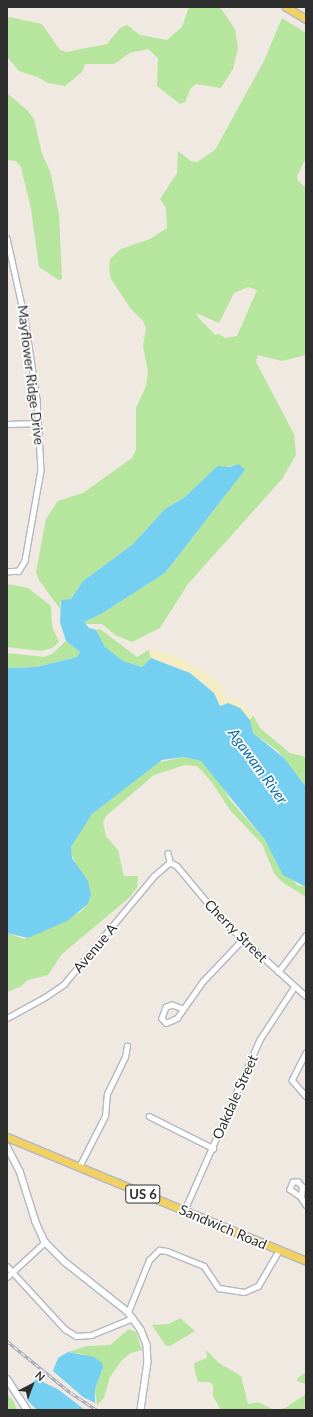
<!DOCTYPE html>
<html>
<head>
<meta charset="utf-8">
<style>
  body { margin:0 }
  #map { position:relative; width:313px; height:1417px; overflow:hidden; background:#efe9e1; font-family:Lato,sans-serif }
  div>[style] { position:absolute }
  .green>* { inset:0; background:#b6e59e }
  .sand>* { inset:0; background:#f3ecc5 }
  .water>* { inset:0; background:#75cff0 }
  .roads { filter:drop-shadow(1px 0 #b4b7c1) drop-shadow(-1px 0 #b4b7c1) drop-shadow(0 1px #b4b7c1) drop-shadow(0 -1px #b4b7c1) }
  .minor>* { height:4.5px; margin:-2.25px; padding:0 2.25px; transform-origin:2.25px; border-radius:2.25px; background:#fff }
  .tertiary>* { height:5.5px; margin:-2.75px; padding:0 2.75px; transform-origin:2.75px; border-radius:2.75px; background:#fff }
  .secondary>* { height:6px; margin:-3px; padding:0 3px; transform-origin:3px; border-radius:3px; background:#fff }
  .primary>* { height:7px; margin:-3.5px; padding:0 3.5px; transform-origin:3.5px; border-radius:3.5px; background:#f2d163 }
  .rail>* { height:3px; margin-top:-1.5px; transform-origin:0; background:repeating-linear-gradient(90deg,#fff 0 4.5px,#a3a6b8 0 9px); box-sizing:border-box; border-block:1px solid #a3a6b8 }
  span { translate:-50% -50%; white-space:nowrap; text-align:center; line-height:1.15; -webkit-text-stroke:3.5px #fff; paint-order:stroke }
  .shield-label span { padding:1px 3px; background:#fff; border:1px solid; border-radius:3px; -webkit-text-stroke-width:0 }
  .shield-label { font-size:13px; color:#2e2e2e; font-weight:700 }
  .street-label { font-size:14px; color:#2e2e2e }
  .water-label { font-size:15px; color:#0d6fa3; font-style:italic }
  .frame { position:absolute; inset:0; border:8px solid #2e2e2e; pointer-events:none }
  .north { position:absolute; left:12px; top:1365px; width:40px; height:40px; -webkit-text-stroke:3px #fff; paint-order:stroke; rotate:42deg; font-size:11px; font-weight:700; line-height:16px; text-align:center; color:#2e2e2e }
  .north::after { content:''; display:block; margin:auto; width:14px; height:18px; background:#2e2e2e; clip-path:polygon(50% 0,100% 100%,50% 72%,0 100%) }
</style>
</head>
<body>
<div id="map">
  <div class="green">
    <div style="clip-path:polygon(189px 7px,220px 7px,235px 29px,238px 48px,233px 69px,221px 88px,196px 84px,191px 88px,185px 102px,180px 104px,157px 86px,158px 58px,148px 49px,130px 53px,114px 64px,85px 64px,82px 72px,65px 86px,48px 83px,37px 77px,19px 71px,8px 58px,7px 20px,9px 17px,42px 24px,60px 50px,66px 52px,107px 44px,120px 28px,127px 25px,140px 35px,167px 40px,182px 27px)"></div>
    <div style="clip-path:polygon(evenodd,282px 18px,306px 33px,306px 158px,297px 176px,298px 181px,306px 188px,306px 355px,282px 361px,258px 355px,256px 362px,294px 434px,296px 455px,282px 479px,188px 584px,160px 628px,132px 642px,115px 635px,102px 624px,85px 624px,84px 622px,101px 614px,165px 573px,245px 470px,235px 465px,213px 470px,185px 497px,165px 509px,132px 545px,83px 581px,71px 599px,60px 602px,60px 609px,39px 580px,36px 572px,46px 519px,58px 501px,83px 493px,132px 458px,136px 450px,136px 408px,146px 386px,148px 372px,143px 346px,146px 328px,143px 321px,131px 309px,111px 279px,109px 270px,110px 259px,121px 249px,150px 239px,167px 228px,166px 208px,160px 199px,177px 173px,178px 151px,191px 161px,197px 162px,215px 150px,264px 61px,282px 18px,248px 287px,257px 290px,237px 336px,225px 338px,219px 334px,215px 335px,198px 317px,196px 313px,219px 323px,234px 293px,248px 287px)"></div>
    <div style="clip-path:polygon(7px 93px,28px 111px,34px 119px,42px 154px,50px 171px,59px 214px,62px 279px,59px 280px,39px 267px,31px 209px,21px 167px,16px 161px,7px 160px)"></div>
    <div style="clip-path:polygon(7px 584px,28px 588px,51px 606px,52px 626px,59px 642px,52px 648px,41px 651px,7px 647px)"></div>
    <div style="clip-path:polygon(100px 629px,137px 657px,149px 650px,151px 658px,142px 667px,123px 661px,105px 647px,96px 630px)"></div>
    <div style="clip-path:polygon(66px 641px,80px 652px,77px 657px,36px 667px,7px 668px,7px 653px,44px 657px,52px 654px)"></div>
    <div style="clip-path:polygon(253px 715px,260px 728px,290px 753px,306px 757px,306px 787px,278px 751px,253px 733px,249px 722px)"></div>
    <div style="clip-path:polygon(184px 757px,201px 761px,221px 784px,230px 800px,265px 840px,274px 857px,297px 885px,306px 887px,306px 897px,282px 882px,274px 873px,262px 844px,230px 810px,211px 781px,197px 766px,185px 765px,154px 775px,106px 816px,103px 822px,106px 836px,118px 850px,124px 876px,138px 876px,137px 888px,129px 898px,62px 954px,48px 975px,28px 980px,20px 987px,7px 992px,7px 933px,24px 939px,80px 912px,88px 904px,91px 895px,70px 851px,76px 836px,92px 814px,156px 763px)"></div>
    <div style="clip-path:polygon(180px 1318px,195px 1331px,170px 1346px,166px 1346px,152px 1325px,169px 1324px)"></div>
    <div style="clip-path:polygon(129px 1329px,136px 1332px,142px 1350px,131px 1353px,122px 1360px,110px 1377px,104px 1398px,97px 1405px,95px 1389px,103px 1369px,82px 1354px,68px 1352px,87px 1346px,110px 1345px)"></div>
    <div style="clip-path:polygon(206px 1350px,219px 1363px,241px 1376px,248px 1404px,258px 1402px,274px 1410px,221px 1410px,213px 1396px,213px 1385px,209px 1382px,198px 1382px,195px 1372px,194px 1363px,207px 1358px)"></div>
    <div style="clip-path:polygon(306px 1372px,306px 1384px,297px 1381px,298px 1378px)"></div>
    <div style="clip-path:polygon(7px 1394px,14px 1402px,17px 1410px,7px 1410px)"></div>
    <div style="clip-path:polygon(306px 1394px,306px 1410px,276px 1410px,285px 1408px)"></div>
  </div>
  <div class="sand">
    <div style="clip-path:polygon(152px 649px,178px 657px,207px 673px,221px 684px,226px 697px,234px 697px,253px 715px,250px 720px,246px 714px,220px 706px,214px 693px,197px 678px,151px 658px,149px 650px)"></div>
  </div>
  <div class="water">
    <div style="clip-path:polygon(239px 464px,245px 470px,165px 573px,101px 614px,84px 622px,89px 628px,96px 630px,105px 647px,123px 661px,142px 667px,151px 658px,190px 673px,214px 693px,220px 706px,228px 703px,240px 708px,250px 720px,253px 733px,284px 758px,306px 787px,306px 887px,283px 875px,265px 840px,201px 761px,184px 757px,162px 760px,92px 814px,71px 847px,72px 858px,88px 881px,91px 895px,88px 904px,67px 921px,28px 938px,7px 933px,7px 668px,36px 667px,77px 657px,80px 652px,66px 641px,60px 622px,61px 600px,71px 599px,83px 581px,132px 545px,165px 509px,185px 497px,213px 470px,218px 466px,229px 467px)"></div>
    <div style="clip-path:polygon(68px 1352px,94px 1357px,102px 1363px,103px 1368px,95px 1389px,95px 1403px,83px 1397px,53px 1371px,58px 1358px)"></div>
    <div style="clip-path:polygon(37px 1379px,59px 1390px,85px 1410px,37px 1410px,28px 1401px,25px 1388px)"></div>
  </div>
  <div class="roads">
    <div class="minor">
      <div style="left:7px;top:238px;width:83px;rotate:77.5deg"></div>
      <div style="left:25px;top:319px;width:81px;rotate:81.5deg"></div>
      <div style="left:37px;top:399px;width:71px;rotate:86.8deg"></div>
      <div style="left:41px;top:470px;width:92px;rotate:100deg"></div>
      <div style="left:25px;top:561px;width:12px;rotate:121deg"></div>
      <div style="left:19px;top:571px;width:12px;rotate:175deg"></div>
      <div style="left:7px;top:424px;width:31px;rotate:-2deg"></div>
      <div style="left:168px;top:853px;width:9px;rotate:77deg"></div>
      <div style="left:170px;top:862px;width:8px;rotate:30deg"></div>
      <div style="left:177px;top:866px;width:72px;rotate:50.1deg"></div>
      <div style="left:223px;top:921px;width:112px;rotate:42.1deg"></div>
      <div style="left:278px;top:972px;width:46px;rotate:-52.9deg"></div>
      <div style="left:183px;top:1009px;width:12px;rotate:-160deg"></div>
      <div style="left:172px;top:1005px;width:6px;rotate:162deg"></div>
      <div style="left:166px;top:1007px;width:12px;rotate:110deg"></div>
      <div style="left:162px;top:1018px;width:6px;rotate:51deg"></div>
      <div style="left:166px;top:1023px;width:12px;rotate:-24deg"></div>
      <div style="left:177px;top:1018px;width:45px;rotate:-54.9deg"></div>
      <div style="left:203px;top:981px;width:58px;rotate:-46.4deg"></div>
      <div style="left:7px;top:1018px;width:43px;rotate:-28.9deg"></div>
      <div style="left:45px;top:997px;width:23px;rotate:-34deg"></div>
      <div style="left:64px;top:984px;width:141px;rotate:-50.2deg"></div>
      <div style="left:154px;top:876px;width:21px;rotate:-41deg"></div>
      <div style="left:306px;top:1053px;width:30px;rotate:117deg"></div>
      <div style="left:292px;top:1080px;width:21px;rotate:49deg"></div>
      <div style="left:149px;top:1116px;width:72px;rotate:26.6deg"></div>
      <div style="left:79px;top:1167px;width:57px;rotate:-63deg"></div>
      <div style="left:105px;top:1116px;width:22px;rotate:-85deg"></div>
      <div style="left:107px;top:1094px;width:41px;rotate:-64.1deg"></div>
      <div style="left:125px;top:1057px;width:11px;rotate:-80deg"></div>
      <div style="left:301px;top:1197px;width:10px;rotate:-84deg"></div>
      <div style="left:302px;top:1187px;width:6px;rotate:-129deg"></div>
      <div style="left:298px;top:1182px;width:5px;rotate:180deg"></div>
      <div style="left:293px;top:1182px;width:8px;rotate:113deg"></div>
      <div style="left:290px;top:1189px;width:14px;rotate:36deg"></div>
      <div style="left:301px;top:1197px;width:9px;rotate:58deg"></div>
      <div style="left:184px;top:1211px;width:188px;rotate:-66.2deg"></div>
      <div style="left:260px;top:1039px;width:62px;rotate:-56.8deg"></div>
      <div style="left:7px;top:1266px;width:86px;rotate:47.4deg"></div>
      <div style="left:65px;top:1329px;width:13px;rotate:32deg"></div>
      <div style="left:76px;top:1336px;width:15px;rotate:-4deg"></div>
      <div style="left:91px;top:1335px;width:45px;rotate:-22deg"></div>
      <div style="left:7px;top:1277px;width:52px;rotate:-42.6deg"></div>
      <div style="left:128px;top:1312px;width:56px;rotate:-68deg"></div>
      <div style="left:149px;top:1260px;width:14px;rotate:-45deg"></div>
      <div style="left:159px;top:1250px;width:8px;rotate:7deg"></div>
      <div style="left:167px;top:1251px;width:40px;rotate:22deg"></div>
      <div style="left:204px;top:1266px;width:27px;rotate:56deg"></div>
      <div style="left:219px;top:1288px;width:25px;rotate:9deg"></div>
      <div style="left:244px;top:1292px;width:15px;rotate:-23deg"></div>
      <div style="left:258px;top:1286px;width:42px;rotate:-59.7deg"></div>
    </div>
    <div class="tertiary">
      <div style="left:7px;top:1146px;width:28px;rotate:63deg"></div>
      <div style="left:20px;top:1171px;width:53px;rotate:72.6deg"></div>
      <div style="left:36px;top:1222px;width:22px;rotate:66deg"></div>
      <div style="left:45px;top:1242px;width:28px;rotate:45deg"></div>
      <div style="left:65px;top:1262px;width:80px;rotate:38.4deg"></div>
      <div style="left:128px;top:1312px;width:22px;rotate:54deg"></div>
      <div style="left:141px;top:1330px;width:16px;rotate:68deg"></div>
      <div style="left:147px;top:1345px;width:17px;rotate:87deg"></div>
      <div style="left:148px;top:1362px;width:49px;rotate:98.3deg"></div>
    </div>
    <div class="secondary">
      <div style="left:7px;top:1379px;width:37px;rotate:57deg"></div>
    </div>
    <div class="primary">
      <div style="left:286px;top:7px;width:23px;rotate:31deg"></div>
      <div style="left:7px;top:1137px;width:324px;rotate:22.5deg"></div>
    </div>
  </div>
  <div class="rail">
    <div style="left:7px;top:1341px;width:82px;rotate:39.1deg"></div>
    <div style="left:71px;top:1393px;width:31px;rotate:33deg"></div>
  </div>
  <div class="shield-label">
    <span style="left:143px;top:1194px">US 6</span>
  </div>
  <div class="street-label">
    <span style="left:31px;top:375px;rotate:83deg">Mayflower Ridge Drive</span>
    <span style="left:236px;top:931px;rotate:45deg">Cherry Street</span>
    <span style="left:95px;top:948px;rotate:-50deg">Avenue A</span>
    <span style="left:235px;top:1097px;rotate:-66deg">Oakdale Street</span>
    <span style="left:223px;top:1227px;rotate:23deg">Sandwich Road</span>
  </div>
  <div class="water-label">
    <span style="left:258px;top:766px;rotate:54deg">Agawam River</span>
  </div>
  <div class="frame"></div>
  <div class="north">N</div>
</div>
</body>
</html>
